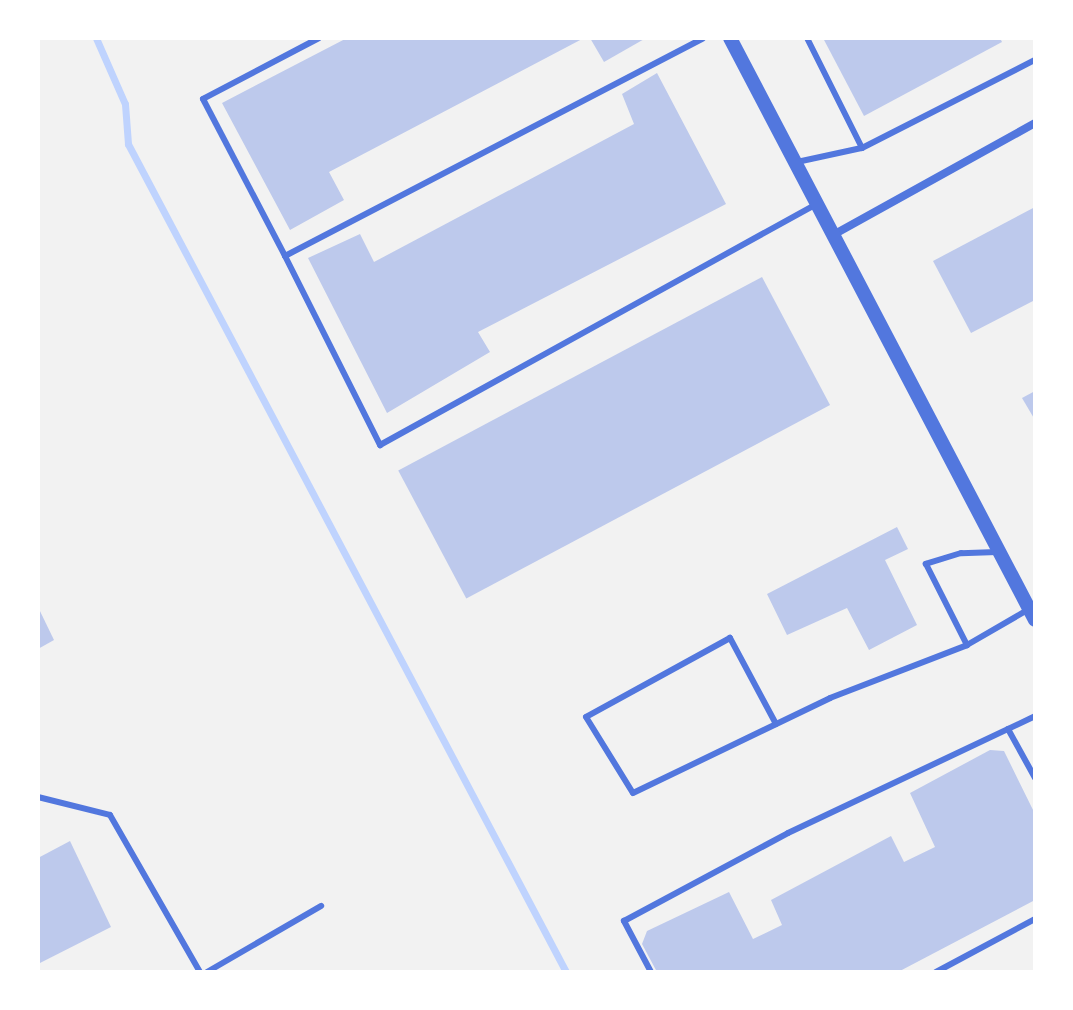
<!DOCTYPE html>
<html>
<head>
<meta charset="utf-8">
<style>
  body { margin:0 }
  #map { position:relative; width:1073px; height:1010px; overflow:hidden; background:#f2f2f2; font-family:Spectral,serif }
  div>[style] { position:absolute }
  .stream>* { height:7px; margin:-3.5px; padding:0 3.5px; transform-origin:3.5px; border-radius:3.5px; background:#bfd3fe }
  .building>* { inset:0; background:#bdc9ec; transform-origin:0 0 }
  .service>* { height:6px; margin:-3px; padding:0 3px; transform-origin:3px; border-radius:3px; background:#5277de }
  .minor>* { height:8px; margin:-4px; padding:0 4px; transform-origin:4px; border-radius:4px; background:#5277de }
  .tertiary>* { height:14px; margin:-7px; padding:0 7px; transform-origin:7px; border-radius:7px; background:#5277de }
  span { translate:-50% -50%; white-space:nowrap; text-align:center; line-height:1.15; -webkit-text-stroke:8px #fff; paint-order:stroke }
  .frame { position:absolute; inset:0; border:40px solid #fff; pointer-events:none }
</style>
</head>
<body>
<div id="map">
  <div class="stream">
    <div style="left:96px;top:38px;width:72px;rotate:66.3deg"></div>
    <div style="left:125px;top:104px;width:40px;rotate:85.7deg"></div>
    <div style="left:128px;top:144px;width:937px;rotate:62.12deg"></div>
  </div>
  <div class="building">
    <div style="clip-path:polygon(347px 38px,584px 38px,329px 172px,344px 200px,290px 230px,222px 103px)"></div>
    <div style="clip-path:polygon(590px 38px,646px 38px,604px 62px)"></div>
    <div style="clip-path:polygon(823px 38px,1000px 38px,1002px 42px,864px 116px)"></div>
    <div style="clip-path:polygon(657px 73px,726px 204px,478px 332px,490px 352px,387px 413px,308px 258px,360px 234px,374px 262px,634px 124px,622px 94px)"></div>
    <div style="clip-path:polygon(1035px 207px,1035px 300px,971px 333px,933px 261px)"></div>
    <div style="left:762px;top:277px;width:145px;height:412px;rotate:62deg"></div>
    <div style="clip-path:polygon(1035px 391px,1035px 420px,1022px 398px)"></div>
    <div style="clip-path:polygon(897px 527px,908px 549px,885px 560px,917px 625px,869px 650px,847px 608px,787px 635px,767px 594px)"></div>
    <div style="clip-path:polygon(38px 607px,54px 640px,38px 649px)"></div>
    <div style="clip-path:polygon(990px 750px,1004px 751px,1035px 814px,1035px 900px,898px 972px,657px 972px,642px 944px,647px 931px,729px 892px,753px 939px,782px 925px,771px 900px,891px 836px,904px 862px,935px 847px,910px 793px)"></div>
    <div style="clip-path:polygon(70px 841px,111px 927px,38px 964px,38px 858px)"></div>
  </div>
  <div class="service">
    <div style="left:319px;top:38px;width:131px;rotate:152.3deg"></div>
    <div style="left:203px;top:99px;width:177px;rotate:62.4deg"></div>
    <div style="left:285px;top:256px;width:471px;rotate:-27.5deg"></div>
    <div style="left:807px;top:38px;width:123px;rotate:63.4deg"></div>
    <div style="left:797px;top:162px;width:66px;rotate:-12.2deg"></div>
    <div style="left:862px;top:148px;width:194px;rotate:-27deg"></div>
    <div style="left:285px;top:256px;width:212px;rotate:63.3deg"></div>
    <div style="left:380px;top:445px;width:498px;rotate:-28.9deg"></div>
    <div style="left:997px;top:552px;width:36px;rotate:178deg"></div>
    <div style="left:961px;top:553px;width:37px;rotate:163deg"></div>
    <div style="left:926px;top:564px;width:91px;rotate:63.2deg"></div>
    <div style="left:967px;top:645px;width:72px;rotate:-30.1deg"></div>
    <div style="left:776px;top:724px;width:98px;rotate:-118.1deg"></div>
    <div style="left:730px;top:638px;width:164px;rotate:151.3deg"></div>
    <div style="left:586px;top:717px;width:89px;rotate:58.3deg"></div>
    <div style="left:633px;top:793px;width:219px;rotate:-25.7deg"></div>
    <div style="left:830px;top:698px;width:147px;rotate:-21.1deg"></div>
    <div style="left:1008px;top:729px;width:56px;rotate:61.1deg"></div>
    <div style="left:38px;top:797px;width:74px;rotate:14deg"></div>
    <div style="left:110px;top:815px;width:181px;rotate:60.2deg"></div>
    <div style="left:207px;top:972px;width:132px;rotate:-30.1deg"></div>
    <div style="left:651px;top:972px;width:58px;rotate:-117.9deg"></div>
    <div style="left:624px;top:921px;width:186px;rotate:-28.2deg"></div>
    <div style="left:788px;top:833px;width:273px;rotate:-25.3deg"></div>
    <div style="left:936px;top:972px;width:112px;rotate:-28.2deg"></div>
  </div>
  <div class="minor">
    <div style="left:833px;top:235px;width:231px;rotate:-29deg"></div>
  </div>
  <div class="tertiary">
    <div style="left:730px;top:38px;width:657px;rotate:62.34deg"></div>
  </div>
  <div class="frame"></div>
</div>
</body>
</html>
